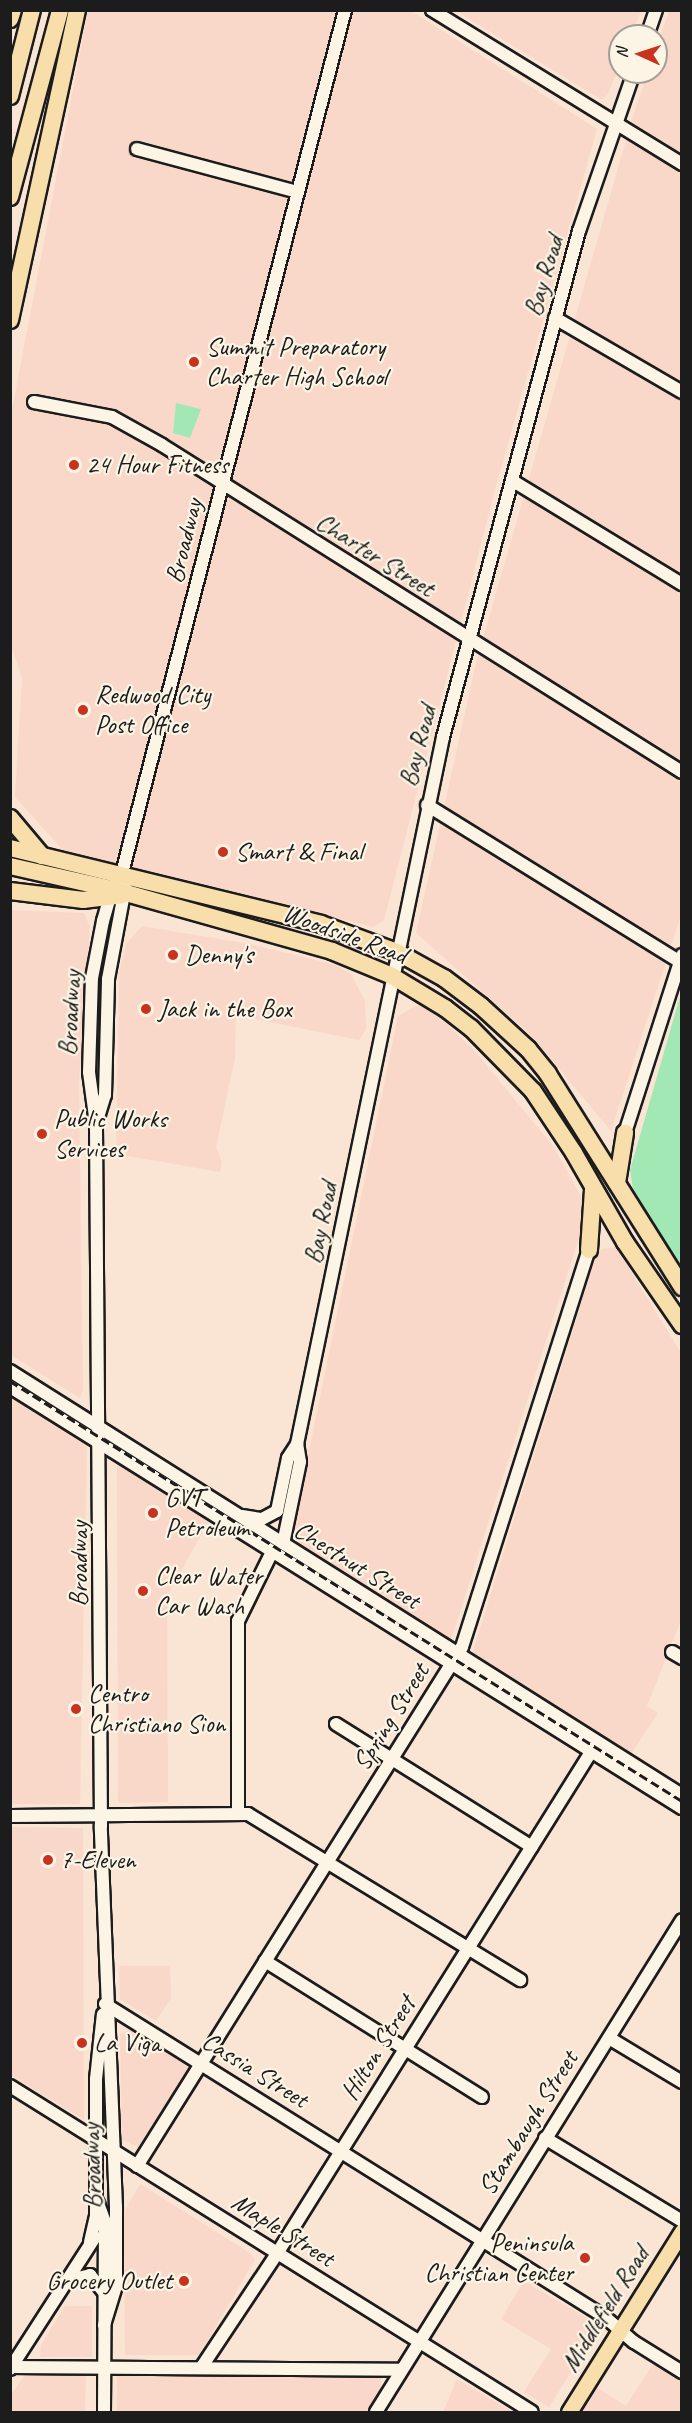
<!DOCTYPE html>
<html>
<head>
<meta charset="utf-8">
<style>
  body { margin:0 }
  #map { position:relative; width:692px; height:2423px; overflow:hidden; background:#fae4d4; font-family:Caveat,sans-serif }
  div>[style] { position:absolute }
  .built>* { inset:0; background:#f9d8c9; transform-origin:0 0 }
  .green>* { inset:0; background:#a1e8b5 }
  .roads { filter:drop-shadow(2px 0 #1c1c1c) drop-shadow(-2px 0 #1c1c1c) drop-shadow(0 2px #1c1c1c) drop-shadow(0 -2px #1c1c1c) }
  .minor>* { height:12px; margin:-6px; padding:0 6px; transform-origin:6px; border-radius:6px; background:#fcf5e5 }
  .major>* { height:15px; margin:-7.5px; padding:0 7.5px; transform-origin:7.5px; border-radius:7.5px; background:#f8deab }
  .highway>* { height:16px; margin:-8px; padding:0 8px; transform-origin:8px; border-radius:8px; background:#f8deab }
  .rail>* { height:3px; margin-top:-1.5px; transform-origin:0; background:repeating-linear-gradient(90deg,#1c1c1c 0 9px,transparent 0 13.5px) }
  .dots>* { width:16px; height:16px; translate:-50% -50%; box-sizing:border-box; border:3px solid #fcf5e5; border-radius:50% }
  span { translate:-50% -50%; white-space:nowrap; text-align:center; line-height:1.15; -webkit-text-stroke:4.5px #fcf5e5; paint-order:stroke }
  .street-label { font-size:26px; color:#1c1c1c }
  .poi-label { font-size:26px; color:#1c1c1c }
  .left { translate:0 -50%; text-align:left }
  .right { translate:-100% -50%; text-align:right }
  .frame { position:absolute; inset:0; border:12px solid #1c1c1c; pointer-events:none }
  .north { position:absolute; left:608px; top:24px; width:60px; height:60px; box-sizing:border-box; background:#fcf5e5; border:2px solid #a29e95; border-radius:50%; rotate:273deg; font-size:16px; font-weight:700; line-height:24px; text-align:center; color:#1c1c1c }
  .north::after { content:''; display:block; margin:auto; width:21px; height:27px; background:#c8321e; clip-path:polygon(50% 0,100% 100%,50% 72%,0 100%) }
</style>
</head>
<body>
<div id="map">
  <div class="built">
    <div style="clip-path:polygon(88px 11px,411px 11px,597px 129px,496px 486px,384px 920px,373px 927px,63px 850px,15px 797px,22px 678px,11px 646px,11px 415px)"></div>
    <div style="clip-path:polygon(456px 11px,641px 11px,631px 36px,620px 36px,620px 65px,608px 94px,602px 100px)"></div>
    <div style="clip-path:polygon(669px 11px,681px 11px,681px 915px,611px 1131px,530px 1034px,416px 933px,476px 663px,633px 116px,648px 72px,656px 72px,656px 48px)"></div>
    <div style="clip-path:polygon(10px 910px,84px 913px,90px 927px,79px 1084px,83px 1389px,80px 1398px,11px 1355px)"></div>
    <div style="clip-path:polygon(142px 926px,250px 944px,336px 965px,351px 974px,365px 1001px,366px 1029px,359px 1040px,236px 1015px,235px 1058px,216px 1147px,222px 1162px,220px 1172px,116px 1154px,119px 974px,126px 944px)"></div>
    <div style="clip-path:polygon(416px 1006px,429px 1007px,473px 1049px,553px 1146px,588px 1209px,451px 1640px,291px 1539px,398px 1016px)"></div>
    <div style="clip-path:polygon(616px 1247px,681px 1353px,681px 1620px,647px 1706px,658px 1713px,631px 1754px,472px 1654px,596px 1256px,602px 1249px)"></div>
    <div style="clip-path:polygon(10px 1393px,87px 1442px,80px 1804px,11px 1804px)"></div>
    <div style="clip-path:polygon(117px 1463px,209px 1521px,167px 1596px,168px 1802px,118px 1803px)"></div>
    <div style="clip-path:polygon(11px 1827px,83px 1828px,84px 2120px,11px 2075px)"></div>
    <div style="clip-path:polygon(119px 1966px,170px 1966px,171px 1998px,156px 2021px,120px 1999px)"></div>
    <div style="clip-path:polygon(129px 2030px,189px 2067px,138px 2147px,122px 2140px,120px 2034px)"></div>
    <div style="clip-path:polygon(140px 2184px,250px 2253px,255px 2260px,199px 2355px,125px 2355px,124px 2212px)"></div>
    <div style="clip-path:polygon(524px 2281px,600px 2326px,549px 2407px,524px 2392px,551px 2349px,501px 2319px)"></div>
    <div style="clip-path:polygon(65px 2306px,92px 2306px,92px 2357px,40px 2357px,41px 2345px)"></div>
    <div style="clip-path:polygon(653px 2364px,681px 2382px,681px 2412px,581px 2412px,596px 2387px,626px 2406px)"></div>
    <div style="clip-path:polygon(28px 2371px,86px 2371px,85px 2412px,11px 2412px,10px 2396px)"></div>
    <div style="left:117px;top:2376px;width:264px;height:36px"></div>
    <div style="clip-path:polygon(457px 2379px,513px 2412px,443px 2412px)"></div>
  </div>
  <div class="green">
    <div style="clip-path:polygon(176px 403px,201px 409px,190px 438px,173px 433px)"></div>
    <div style="clip-path:polygon(681px 993px,681px 1270px,633px 1189px,630px 1170px)"></div>
  </div>
  <div class="roads">
    <div class="minor">
      <div style="left:432px;top:10px;width:294px;rotate:31.6deg"></div>
      <div style="left:647px;top:36px;width:28px;rotate:-71deg"></div>
      <div style="left:137px;top:149px;width:166px;rotate:15deg"></div>
      <div style="left:555px;top:318px;width:147px;rotate:30.2deg"></div>
      <div style="left:34px;top:402px;width:79px;rotate:10.9deg"></div>
      <div style="left:112px;top:417px;width:57px;rotate:29.2deg"></div>
      <div style="left:162px;top:445px;width:614px;rotate:32.16deg"></div>
      <div style="left:513px;top:481px;width:198px;rotate:31.4deg"></div>
      <div style="left:427px;top:805px;width:296px;rotate:31.8deg"></div>
      <div style="left:96px;top:1124px;width:30px;rotate:-73deg"></div>
      <div style="left:105px;top:1095px;width:116px;rotate:-88.5deg"></div>
      <div style="left:108px;top:979px;width:93px;rotate:-79.4deg"></div>
      <div style="left:625px;top:1133px;width:187px;rotate:-72.2deg"></div>
      <div style="left:10px;top:1371px;width:795px;rotate:32.25deg"></div>
      <div style="left:10px;top:1387px;width:793px;rotate:32.07deg"></div>
      <div style="left:242px;top:1516px;width:20px;rotate:9deg"></div>
      <div style="left:262px;top:1519px;width:17px;rotate:-28deg"></div>
      <div style="left:277px;top:1511px;width:54px;rotate:-78.3deg"></div>
      <div style="left:288px;top:1458px;width:17px;rotate:-57deg"></div>
      <div style="left:297px;top:1444px;width:722px;rotate:-78.33deg"></div>
      <div style="left:443px;top:737px;width:524px;rotate:-74.96deg"></div>
      <div style="left:579px;top:231px;width:168px;rotate:-70.9deg"></div>
      <div style="left:283px;top:1544px;width:84px;rotate:-78.3deg"></div>
      <div style="left:300px;top:1462px;width:18px;rotate:-99deg"></div>
      <div style="left:672px;top:1652px;width:12px;rotate:31deg"></div>
      <div style="left:336px;top:1724px;width:231px;rotate:32.1deg"></div>
      <div style="left:238px;top:1812px;width:191px;rotate:-90deg"></div>
      <div style="left:238px;top:1621px;width:77px;rotate:-63.8deg"></div>
      <div style="left:10px;top:1816px;width:238px;rotate:-0.5deg"></div>
      <div style="left:248px;top:1814px;width:319px;rotate:31.4deg"></div>
      <div style="left:265px;top:1961px;width:256px;rotate:32.1deg"></div>
      <div style="left:105px;top:2004px;width:590px;rotate:32.05deg"></div>
      <div style="left:605px;top:2317px;width:38px;rotate:41deg"></div>
      <div style="left:634px;top:2342px;width:57px;rotate:32deg"></div>
      <div style="left:609px;top:2038px;width:85px;rotate:31.1deg"></div>
      <div style="left:10px;top:2086px;width:615px;rotate:31.99deg"></div>
      <div style="left:545px;top:2138px;width:160px;rotate:31.2deg"></div>
      <div style="left:137px;top:2166px;width:612px;rotate:-57.95deg"></div>
      <div style="left:462px;top:1647px;width:417px;rotate:-72.3deg"></div>
      <div style="left:98px;top:2203px;width:20px;rotate:70deg"></div>
      <div style="left:105px;top:2222px;width:190px;rotate:90.3deg"></div>
      <div style="left:90px;top:2242px;width:28px;rotate:-77deg"></div>
      <div style="left:96px;top:2215px;width:136px;rotate:-90deg"></div>
      <div style="left:96px;top:2079px;width:65px;rotate:-83.9deg"></div>
      <div style="left:65px;top:2281px;width:26px;rotate:-13deg"></div>
      <div style="left:90px;top:2275px;width:21px;rotate:51deg"></div>
      <div style="left:104px;top:2325px;width:41px;rotate:-72.9deg"></div>
      <div style="left:116px;top:2286px;width:79px;rotate:-90deg"></div>
      <div style="left:116px;top:2207px;width:381px;rotate:-92.3deg"></div>
      <div style="left:101px;top:1826px;width:702px;rotate:-90.41deg"></div>
      <div style="left:96px;top:1124px;width:52px;rotate:-97.7deg"></div>
      <div style="left:89px;top:1072px;width:94px;rotate:-88.2deg"></div>
      <div style="left:92px;top:978px;width:58px;rotate:-79.1deg"></div>
      <div style="left:103px;top:921px;width:33px;rotate:-74deg"></div>
      <div style="left:112px;top:889px;width:19px;rotate:-58deg"></div>
      <div style="left:122px;top:873px;width:891px;rotate:-75.51deg"></div>
      <div style="left:10px;top:2367px;width:391px;rotate:0.4deg"></div>
      <div style="left:201px;top:2368px;width:139px;rotate:-56.4deg"></div>
      <div style="left:278px;top:2252px;width:590px;rotate:-57.95deg"></div>
      <div style="left:10px;top:2369px;width:157px;rotate:-57.2deg"></div>
      <div style="left:376px;top:2412px;width:579px;rotate:-58.12deg"></div>
    </div>
    <div class="major">
      <div style="left:569px;top:2412px;width:213px;rotate:-58deg"></div>
    </div>
    <div class="highway">
      <div style="left:10px;top:19px;width:9px;rotate:-72deg"></div>
      <div style="left:10px;top:96px;width:89px;rotate:-75.7deg"></div>
      <div style="left:10px;top:197px;width:194px;rotate:-75deg"></div>
      <div style="left:10px;top:320px;width:317px;rotate:-77.8deg"></div>
      <div style="left:10px;top:818px;width:50px;rotate:49.9deg"></div>
      <div style="left:10px;top:848px;width:320px;rotate:13.7deg"></div>
      <div style="left:321px;top:924px;width:81px;rotate:20.2deg"></div>
      <div style="left:397px;top:952px;width:54px;rotate:29deg"></div>
      <div style="left:444px;top:978px;width:46px;rotate:37.1deg"></div>
      <div style="left:481px;top:1006px;width:64px;rotate:42.5deg"></div>
      <div style="left:528px;top:1049px;width:32px;rotate:51deg"></div>
      <div style="left:548px;top:1074px;width:252px;rotate:57.8deg"></div>
      <div style="left:10px;top:866px;width:105px;rotate:12.7deg"></div>
      <div style="left:112px;top:889px;width:229px;rotate:15.7deg"></div>
      <div style="left:332px;top:951px;width:65px;rotate:22.6deg"></div>
      <div style="left:392px;top:976px;width:62px;rotate:31.1deg"></div>
      <div style="left:445px;top:1008px;width:33px;rotate:38deg"></div>
      <div style="left:471px;top:1028px;width:88px;rotate:45.5deg"></div>
      <div style="left:533px;top:1091px;width:74px;rotate:56.5deg"></div>
      <div style="left:574px;top:1153px;width:103px;rotate:60.2deg"></div>
      <div style="left:625px;top:1242px;width:101px;rotate:55.5deg"></div>
      <div style="left:10px;top:891px;width:74px;rotate:7deg"></div>
      <div style="left:83px;top:900px;width:39px;rotate:-7deg"></div>
      <div style="left:617px;top:1183px;width:51px;rotate:-80.9deg"></div>
      <div style="left:589px;top:1250px;width:61px;rotate:-86.2deg"></div>
    </div>
  </div>
  <div class="rail">
    <div style="left:10px;top:1381px;width:792px;rotate:32.01deg"></div>
  </div>
  <div class="dots">
    <div style="left:194px;top:362px;background:#c8321e"></div>
    <div style="left:74px;top:465px;background:#c8321e"></div>
    <div style="left:83px;top:710px;background:#c8321e"></div>
    <div style="left:223px;top:852px;background:#c8321e"></div>
    <div style="left:173px;top:955px;background:#c8321e"></div>
    <div style="left:146px;top:1009px;background:#c8321e"></div>
    <div style="left:42px;top:1134px;background:#c8321e"></div>
    <div style="left:153px;top:1513px;background:#c8321e"></div>
    <div style="left:143px;top:1591px;background:#c8321e"></div>
    <div style="left:76px;top:1709px;background:#c8321e"></div>
    <div style="left:48px;top:1860px;background:#c8321e"></div>
    <div style="left:82px;top:2043px;background:#c8321e"></div>
    <div style="left:585px;top:2258px;background:#c8321e"></div>
    <div style="left:184px;top:2281px;background:#c8321e"></div>
  </div>
  <div class="street-label">
    <span style="left:544px;top:276px;rotate:-74deg">Bay Road</span>
    <span style="left:184px;top:541px;rotate:-76deg">Broadway</span>
    <span style="left:375px;top:555px;rotate:32deg">Charter Street</span>
    <span style="left:418px;top:746px;rotate:-76deg">Bay Road</span>
    <span style="left:345px;top:934px;rotate:20deg">Woodside Road</span>
    <span style="left:70px;top:1013px;rotate:-87deg">Broadway</span>
    <span style="left:321px;top:1223px;rotate:-79deg">Bay Road</span>
    <span style="left:79px;top:1564px;rotate:-90deg">Broadway</span>
    <span style="left:357px;top:1565px;rotate:32deg">Chestnut Street</span>
    <span style="left:391px;top:1717px;rotate:-58deg">Spring Street</span>
    <span style="left:378px;top:2048px;rotate:-58deg">Hilton Street</span>
    <span style="left:255px;top:2070px;rotate:32deg">Cassia Street</span>
    <span style="left:528px;top:2123px;rotate:-58deg">Stambaugh Street</span>
    <span style="left:92px;top:2166px;rotate:-92deg">Broadway</span>
    <span style="left:283px;top:2230px;rotate:32deg">Maple Street</span>
    <span style="left:605px;top:2309px;rotate:-58deg">Middlefield Road</span>
  </div>
  <div class="poi-label">
    <span class="left" style="left:206px;top:362px">Summit Preparatory<br>Charter High School</span>
    <span class="left" style="left:86px;top:465px">24 Hour Fitness</span>
    <span class="left" style="left:95px;top:710px">Redwood City<br>Post Office</span>
    <span class="left" style="left:235px;top:852px">Smart &amp; Final</span>
    <span class="left" style="left:185px;top:955px">Denny's</span>
    <span class="left" style="left:158px;top:1009px">Jack in the Box</span>
    <span class="left" style="left:54px;top:1134px">Public Works<br>Services</span>
    <span class="left" style="left:165px;top:1513px">GVT<br>Petroleum</span>
    <span class="left" style="left:155px;top:1591px">Clear Water<br>Car Wash</span>
    <span class="left" style="left:88px;top:1709px">Centro<br>Christiano Sion</span>
    <span class="left" style="left:60px;top:1860px">7-Eleven</span>
    <span class="left" style="left:94px;top:2043px">La Viga</span>
    <span class="right" style="left:573px;top:2258px">Peninsula<br>Christian Center</span>
    <span class="right" style="left:172px;top:2281px">Grocery Outlet</span>
  </div>
  <div class="frame"></div>
  <div class="north">N</div>
</div>
</body>
</html>
